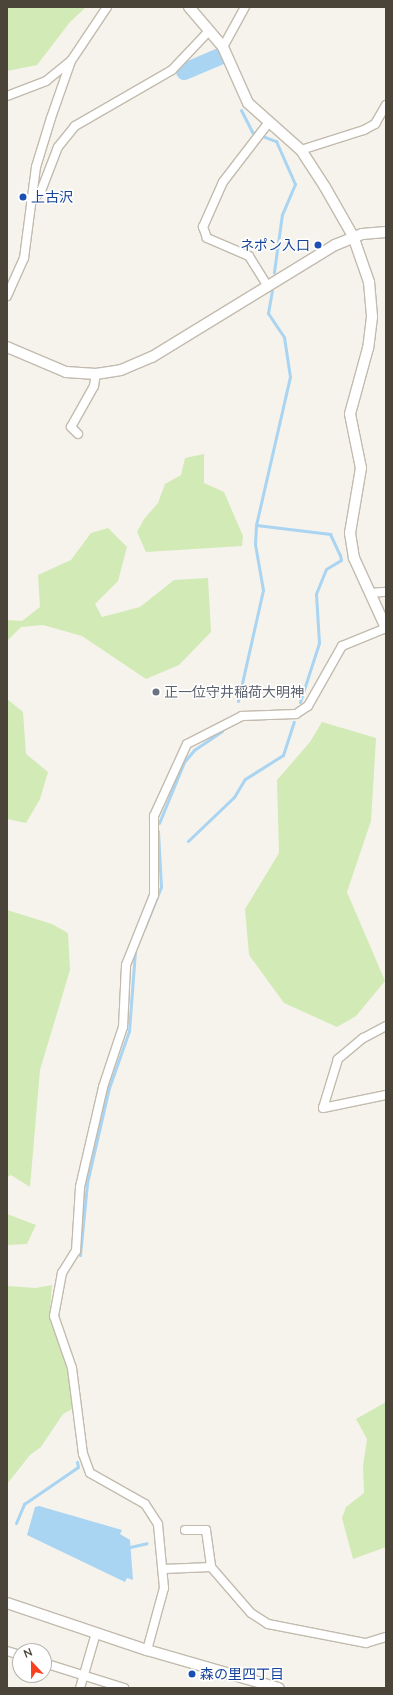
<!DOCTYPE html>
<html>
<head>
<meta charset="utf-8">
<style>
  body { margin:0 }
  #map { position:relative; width:393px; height:1695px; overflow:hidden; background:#f6f3ec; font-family:Mulish,"Noto Sans JP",sans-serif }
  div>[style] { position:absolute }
  .green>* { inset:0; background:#d2eab5 }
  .water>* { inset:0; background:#a9d4f2 }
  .stream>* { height:3px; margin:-1.5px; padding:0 1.5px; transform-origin:1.5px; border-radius:1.5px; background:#a9d4f2 }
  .river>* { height:17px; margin:-8.5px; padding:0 8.5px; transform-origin:8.5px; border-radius:8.5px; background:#a9d4f2 }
  .roads { filter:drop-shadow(1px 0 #c2bbae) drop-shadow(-1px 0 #c2bbae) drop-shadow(0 1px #c2bbae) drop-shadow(0 -1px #c2bbae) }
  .minor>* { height:8px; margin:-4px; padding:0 4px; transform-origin:4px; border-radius:4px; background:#fff }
  .tertiary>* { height:10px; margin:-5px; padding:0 5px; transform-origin:5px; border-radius:5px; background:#fff }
  .dots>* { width:11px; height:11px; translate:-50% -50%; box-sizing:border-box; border:2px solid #fff; border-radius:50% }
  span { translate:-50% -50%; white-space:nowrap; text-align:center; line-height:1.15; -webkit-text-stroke:3px #fff; paint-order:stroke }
  .transit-label { font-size:14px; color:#164399 }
  .left { translate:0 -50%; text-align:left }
  .right { translate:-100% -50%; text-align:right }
  .worship-label { font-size:14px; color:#5b616d }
  .frame { position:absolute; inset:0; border:8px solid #4b4439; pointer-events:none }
  .north { position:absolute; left:12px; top:1643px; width:40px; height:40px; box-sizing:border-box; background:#fff; border:1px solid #b7b4b0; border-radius:50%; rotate:338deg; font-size:11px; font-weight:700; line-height:16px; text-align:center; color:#4b4439 }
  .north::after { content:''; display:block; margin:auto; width:14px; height:18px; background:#fc3f1d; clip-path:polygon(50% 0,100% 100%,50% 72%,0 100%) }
</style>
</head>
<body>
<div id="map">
  <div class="green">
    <div style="clip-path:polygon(7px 7px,86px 7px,70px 22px,37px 65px,7px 71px)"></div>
    <div style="clip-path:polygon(204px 454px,204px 483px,224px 492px,243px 536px,242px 546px,146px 552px,137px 532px,144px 519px,158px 503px,165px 484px,181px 475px,185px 458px)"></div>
    <div style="clip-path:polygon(108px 528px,127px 547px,118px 581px,95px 604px,102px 617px,140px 607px,174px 580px,208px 578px,211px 632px,179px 665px,146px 679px,82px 636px,43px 625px,21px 627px,7px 641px,7px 620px,22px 621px,40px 607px,38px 575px,71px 560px,91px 533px)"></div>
    <div style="clip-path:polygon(7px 699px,23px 712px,26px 754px,48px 772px,40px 799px,26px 823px,7px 819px)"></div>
    <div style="clip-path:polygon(322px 722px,376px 738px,371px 821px,347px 892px,385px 981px,356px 1016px,337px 1027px,284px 1003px,249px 955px,245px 909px,279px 853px,277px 780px,310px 742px)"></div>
    <div style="clip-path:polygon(7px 910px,52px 924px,68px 933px,70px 970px,40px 1070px,30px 1187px,11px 1175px,7px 1177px)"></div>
    <div style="clip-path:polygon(7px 1214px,36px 1225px,27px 1244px,7px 1245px)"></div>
    <div style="clip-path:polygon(52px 1285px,50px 1310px,68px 1369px,74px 1408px,63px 1414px,41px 1447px,30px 1455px,7px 1484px,7px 1286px,36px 1288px)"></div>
    <div style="clip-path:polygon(386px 1402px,386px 1547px,353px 1559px,342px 1518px,346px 1507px,364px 1493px,363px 1466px,367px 1439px,356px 1419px)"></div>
  </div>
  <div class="water">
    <div style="clip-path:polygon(39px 1506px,122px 1530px,120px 1534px,130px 1540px,133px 1580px,127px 1578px,125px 1582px,27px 1535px,35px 1507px)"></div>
  </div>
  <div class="stream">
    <div style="left:241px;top:110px;width:25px;rotate:63deg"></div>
    <div style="left:252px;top:132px;width:26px;rotate:21deg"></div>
    <div style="left:276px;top:141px;width:47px;rotate:66.2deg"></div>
    <div style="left:295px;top:184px;width:33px;rotate:113deg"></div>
    <div style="left:282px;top:214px;width:59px;rotate:97.9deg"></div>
    <div style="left:256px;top:525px;width:75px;rotate:6.9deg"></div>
    <div style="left:330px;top:534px;width:23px;rotate:65deg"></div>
    <div style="left:340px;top:555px;width:5px;rotate:79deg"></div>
    <div style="left:341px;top:560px;width:17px;rotate:149deg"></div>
    <div style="left:326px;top:569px;width:27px;rotate:112deg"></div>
    <div style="left:316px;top:594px;width:49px;rotate:86.5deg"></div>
    <div style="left:319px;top:643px;width:62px;rotate:107.9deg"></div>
    <div style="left:238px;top:701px;width:114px;rotate:-77.3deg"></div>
    <div style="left:263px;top:590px;width:47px;rotate:-99.9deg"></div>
    <div style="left:255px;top:544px;width:19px;rotate:-87deg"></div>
    <div style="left:256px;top:525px;width:152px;rotate:-77.1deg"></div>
    <div style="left:290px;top:377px;width:40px;rotate:-98.5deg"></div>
    <div style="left:284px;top:337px;width:29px;rotate:-124deg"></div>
    <div style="left:268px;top:313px;width:23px;rotate:-80deg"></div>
    <div style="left:159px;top:823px;width:66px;rotate:-67.7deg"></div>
    <div style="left:184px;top:762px;width:16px;rotate:-50deg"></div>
    <div style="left:194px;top:750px;width:34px;rotate:-34deg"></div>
    <div style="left:188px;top:841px;width:64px;rotate:-43.7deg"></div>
    <div style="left:234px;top:797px;width:21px;rotate:-59deg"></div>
    <div style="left:245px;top:779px;width:45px;rotate:-32.3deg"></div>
    <div style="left:283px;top:755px;width:35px;rotate:-72deg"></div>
    <div style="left:144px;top:929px;width:45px;rotate:-68deg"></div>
    <div style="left:161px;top:887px;width:56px;rotate:-93.1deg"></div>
    <div style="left:80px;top:1255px;width:72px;rotate:-84.4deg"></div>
    <div style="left:87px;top:1183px;width:98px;rotate:-77deg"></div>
    <div style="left:109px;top:1088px;width:60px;rotate:-70.7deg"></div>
    <div style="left:129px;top:1031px;width:80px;rotate:-85.7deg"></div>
    <div style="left:16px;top:1523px;width:21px;rotate:-67deg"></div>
    <div style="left:24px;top:1504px;width:65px;rotate:-34.4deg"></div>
    <div style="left:78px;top:1467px;width:5px;rotate:-101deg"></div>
    <div style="left:130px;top:1547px;width:17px;rotate:-13deg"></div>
  </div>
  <div class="river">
    <div style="left:184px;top:71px;width:38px;rotate:-23deg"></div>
  </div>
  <div class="roads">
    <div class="minor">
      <div style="left:223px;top:47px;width:46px;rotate:-61.2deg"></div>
      <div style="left:7px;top:96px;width:42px;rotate:-21deg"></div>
      <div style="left:46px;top:81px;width:32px;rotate:-39deg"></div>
      <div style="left:301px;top:150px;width:66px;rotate:-17.6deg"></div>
      <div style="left:364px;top:130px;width:13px;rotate:-29deg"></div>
      <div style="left:375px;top:124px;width:22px;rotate:-60deg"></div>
      <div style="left:31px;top:201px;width:14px;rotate:-45deg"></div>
      <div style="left:41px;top:191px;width:47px;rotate:-68.9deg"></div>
      <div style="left:58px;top:147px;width:27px;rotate:-51deg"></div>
      <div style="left:75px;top:126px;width:112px;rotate:-30deg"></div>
      <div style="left:172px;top:70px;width:54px;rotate:-46.5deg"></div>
      <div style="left:267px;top:285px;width:34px;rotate:-122deg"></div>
      <div style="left:249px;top:256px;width:46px;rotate:-156.8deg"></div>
      <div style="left:207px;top:238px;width:12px;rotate:-110deg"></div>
      <div style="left:203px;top:227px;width:49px;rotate:-66deg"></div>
      <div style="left:223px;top:182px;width:76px;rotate:-52.5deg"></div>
      <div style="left:7px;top:296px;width:42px;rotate:-65.9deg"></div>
      <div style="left:24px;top:258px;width:92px;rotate:-82.5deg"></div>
      <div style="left:36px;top:167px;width:51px;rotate:-73deg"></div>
      <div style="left:51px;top:118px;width:60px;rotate:-70.7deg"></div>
      <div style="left:71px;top:61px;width:65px;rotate:-56.3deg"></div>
      <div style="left:78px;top:434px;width:10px;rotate:-135deg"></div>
      <div style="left:71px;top:427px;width:47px;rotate:-60.7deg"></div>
      <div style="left:94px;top:386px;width:12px;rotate:-81deg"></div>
      <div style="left:370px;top:593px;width:16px;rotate:-4deg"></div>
      <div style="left:386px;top:1026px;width:26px;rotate:152deg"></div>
      <div style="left:363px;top:1038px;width:33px;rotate:140deg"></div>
      <div style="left:338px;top:1059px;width:51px;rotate:107deg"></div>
      <div style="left:323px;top:1108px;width:64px;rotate:-11.7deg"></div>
      <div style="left:185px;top:1530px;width:21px"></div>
      <div style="left:206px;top:1530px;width:37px;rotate:82deg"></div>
      <div style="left:164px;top:1569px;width:47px;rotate:-2.4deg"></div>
      <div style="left:211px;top:1567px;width:61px;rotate:49deg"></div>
      <div style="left:251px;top:1613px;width:20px;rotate:33deg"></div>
      <div style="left:268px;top:1624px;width:100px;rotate:11deg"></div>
      <div style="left:366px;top:1643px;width:21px;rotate:-17deg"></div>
      <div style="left:147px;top:1650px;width:64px;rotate:-74.7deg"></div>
      <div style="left:164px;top:1588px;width:64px;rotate:-95.4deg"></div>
      <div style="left:158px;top:1524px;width:24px;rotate:-123deg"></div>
      <div style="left:145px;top:1504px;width:63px;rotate:-150.6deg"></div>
      <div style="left:90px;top:1473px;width:20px;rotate:-110deg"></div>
      <div style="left:83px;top:1454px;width:87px;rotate:-97.3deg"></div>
      <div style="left:72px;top:1368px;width:55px;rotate:-109.1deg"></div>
      <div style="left:54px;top:1316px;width:44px;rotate:-79.5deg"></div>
      <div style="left:62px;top:1273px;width:26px;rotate:-58deg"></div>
      <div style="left:76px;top:1251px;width:64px;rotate:-86.4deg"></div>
      <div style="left:80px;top:1187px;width:103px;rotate:-77deg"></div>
      <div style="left:103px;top:1087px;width:63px;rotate:-71.6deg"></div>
      <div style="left:123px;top:1027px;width:62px;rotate:-87.2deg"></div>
      <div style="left:126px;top:965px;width:75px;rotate:-68.2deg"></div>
      <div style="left:154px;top:895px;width:79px;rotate:-90deg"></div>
      <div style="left:154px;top:816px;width:79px;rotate:-65.4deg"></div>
      <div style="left:187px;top:744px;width:62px;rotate:-27deg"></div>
      <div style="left:242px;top:716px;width:54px;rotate:-2.1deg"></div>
      <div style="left:296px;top:714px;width:14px;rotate:-34deg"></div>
      <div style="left:308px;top:706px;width:69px;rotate:-60.5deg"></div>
      <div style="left:342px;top:646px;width:48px;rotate:-22.2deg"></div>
      <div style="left:7px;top:1651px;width:14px;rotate:17deg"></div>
      <div style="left:44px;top:1663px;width:84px;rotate:17.4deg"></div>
      <div style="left:80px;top:1688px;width:57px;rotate:-73.8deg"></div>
    </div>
    <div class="tertiary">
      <div style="left:189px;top:7px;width:52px;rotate:49.6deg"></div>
      <div style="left:223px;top:47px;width:61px;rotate:65.9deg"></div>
      <div style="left:248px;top:103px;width:71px;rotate:41.6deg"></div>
      <div style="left:301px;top:150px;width:44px;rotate:57deg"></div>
      <div style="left:325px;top:187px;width:56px;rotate:60.3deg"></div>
      <div style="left:353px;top:236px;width:49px;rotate:70.8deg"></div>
      <div style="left:369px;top:282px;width:35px;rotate:85deg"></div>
      <div style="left:372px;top:317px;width:31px;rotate:97deg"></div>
      <div style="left:368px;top:348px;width:68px;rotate:105.3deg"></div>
      <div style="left:350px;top:414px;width:55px;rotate:78.5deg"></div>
      <div style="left:361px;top:468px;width:66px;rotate:99.6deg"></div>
      <div style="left:350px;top:533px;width:25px;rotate:81deg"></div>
      <div style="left:354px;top:558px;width:77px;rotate:65.4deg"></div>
      <div style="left:7px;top:347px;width:64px;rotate:23deg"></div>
      <div style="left:66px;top:372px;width:30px;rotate:4deg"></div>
      <div style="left:96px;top:374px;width:25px;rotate:-9deg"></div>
      <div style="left:121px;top:370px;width:34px;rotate:-23deg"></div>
      <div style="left:152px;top:357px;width:215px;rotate:-31.5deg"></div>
      <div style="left:335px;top:245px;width:29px;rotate:-22deg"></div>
      <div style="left:362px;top:234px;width:24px;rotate:-5deg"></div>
      <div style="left:7px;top:1603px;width:148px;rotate:18.6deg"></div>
      <div style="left:147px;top:1650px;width:137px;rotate:16.1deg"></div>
    </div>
  </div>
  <div class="dots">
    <div style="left:23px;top:197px;background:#1a4fb4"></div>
    <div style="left:318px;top:245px;background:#1a4fb4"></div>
    <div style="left:156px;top:692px;background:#6b7280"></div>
    <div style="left:192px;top:1674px;background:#1a4fb4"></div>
  </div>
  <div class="transit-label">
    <span class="left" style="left:31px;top:197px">上古沢</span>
    <span class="right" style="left:310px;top:245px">ネポン入口</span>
    <span class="left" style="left:200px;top:1674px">森の里四丁目</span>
  </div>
  <div class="worship-label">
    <span class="left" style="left:164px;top:692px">正一位守井稲荷大明神</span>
  </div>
  <div class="frame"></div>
  <div class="north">N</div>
</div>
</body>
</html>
